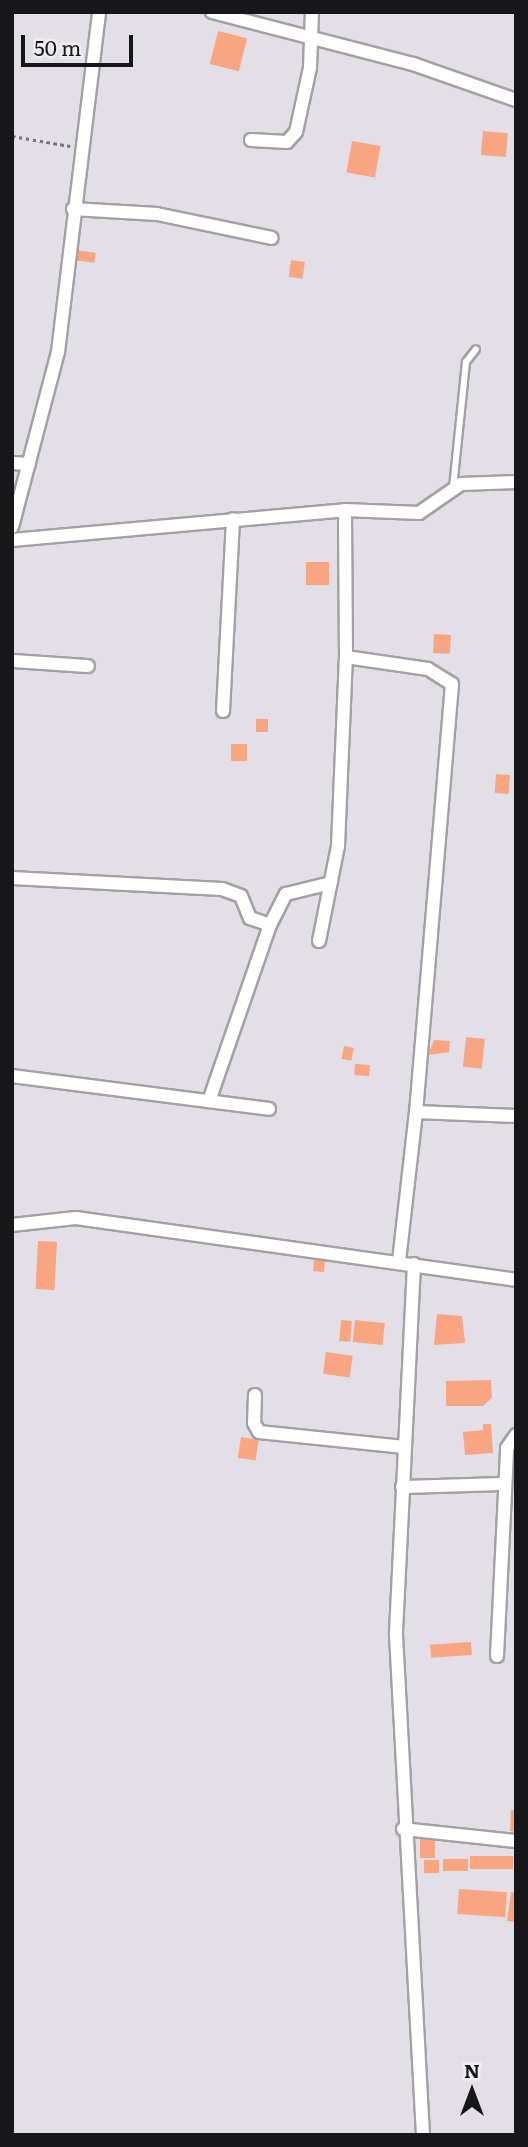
<!DOCTYPE html>
<html>
<head>
<meta charset="utf-8">
<style>
  body { margin:0 }
  #map { position:relative; width:528px; height:2147px; overflow:hidden; background:#e2e0e6; font-family:Literata,serif }
  div>[style] { position:absolute }
  .building>* { inset:0; background:#faa582; transform-origin:0 0 }
  .path>* { height:2.5px; margin-top:-1.25px; transform-origin:0; background:repeating-linear-gradient(90deg,#78777a 0 3.5px,transparent 0 7px) }
  .roads { filter:drop-shadow(2px 0 #a3a0a6) drop-shadow(-2px 0 #a3a0a6) drop-shadow(0 2px #a3a0a6) drop-shadow(0 -2px #a3a0a6) }
  .lane>* { height:6px; margin:-3px; padding:0 3px; transform-origin:3px; border-radius:3px; background:#fff }
  .street>* { height:12px; margin:-6px; padding:0 6px; transform-origin:6px; border-radius:6px; background:#fff }
  span { translate:-50% -50%; white-space:nowrap; text-align:center; line-height:1.15; -webkit-text-stroke:7px #f0edf3; paint-order:stroke }
  .frame { position:absolute; inset:0; border:14px solid #171618; pointer-events:none }
  .north { position:absolute; left:437px; top:2056px; width:70px; height:70px; -webkit-text-stroke:5px #f0edf3; paint-order:stroke; rotate:0deg; font-size:19px; font-weight:700; line-height:28px; text-align:center; color:#171618 }
  .north::after { content:''; display:block; margin:auto; width:24px; height:32px; background:#171618; clip-path:polygon(50% 0,100% 100%,50% 72%,0 100%) }
  .scale { position:absolute; left:21px; top:35px; width:112px; height:32px; box-sizing:border-box; border:4px solid #171618; border-top:0; padding-left:9px; font-size:21px; line-height:24px; white-space:nowrap; color:#171618; -webkit-text-stroke:5px #f0edf3; paint-order:stroke }
</style>
</head>
<body>
<div id="map">
  <div class="building">
    <div style="left:218px;top:31px;width:30px;height:34px;rotate:14deg"></div>
    <div style="left:483px;top:131px;width:25px;height:24px;rotate:5deg"></div>
    <div style="left:352px;top:141px;width:29px;height:32px;rotate:10deg"></div>
    <div style="left:75px;top:250px;width:21px;height:10px;rotate:8deg"></div>
    <div style="left:291px;top:260px;width:14px;height:17px;rotate:8deg"></div>
    <div style="left:329px;top:562px;width:23px;height:23px;rotate:90deg"></div>
    <div style="left:434px;top:634px;width:17px;height:19px;rotate:3deg"></div>
    <div style="left:256px;top:719px;width:12px;height:13px"></div>
    <div style="left:231px;top:744px;width:16px;height:17px"></div>
    <div style="left:496px;top:774px;width:14px;height:19px;rotate:4deg"></div>
    <div style="left:466px;top:1037px;width:19px;height:30px;rotate:6deg"></div>
    <div style="clip-path:polygon(434px 1040px,450px 1041px,449px 1052px,428px 1055px)"></div>
    <div style="left:344px;top:1046px;width:10px;height:13px;rotate:11deg"></div>
    <div style="left:355px;top:1064px;width:15px;height:11px;rotate:4deg"></div>
    <div style="left:38px;top:1241px;width:19px;height:48px;rotate:3deg"></div>
    <div style="left:314px;top:1260px;width:11px;height:11px;rotate:5deg"></div>
    <div style="clip-path:polygon(437px 1314px,462px 1316px,465px 1343px,434px 1345px)"></div>
    <div style="left:341px;top:1320px;width:11px;height:21px;rotate:5deg"></div>
    <div style="left:355px;top:1320px;width:30px;height:22px;rotate:6deg"></div>
    <div style="left:326px;top:1352px;width:27px;height:22px;rotate:8deg"></div>
    <div style="clip-path:polygon(491px 1380px,492px 1398px,483px 1406px,446px 1406px,446px 1381px)"></div>
    <div style="clip-path:polygon(483px 1424px,491px 1424px,493px 1453px,465px 1455px,463px 1432px,483px 1430px)"></div>
    <div style="left:241px;top:1437px;width:18px;height:21px;rotate:9deg"></div>
    <div style="left:471px;top:1642px;width:13px;height:41px;rotate:86deg"></div>
    <div style="clip-path:polygon(511px 1810px,516px 1810px,516px 1832px,510px 1831px)"></div>
    <div style="left:420px;top:1832px;width:15px;height:26px"></div>
    <div style="left:513px;top:1856px;width:13px;height:43px;rotate:90deg"></div>
    <div style="left:443px;top:1859px;width:25px;height:12px"></div>
    <div style="left:424px;top:1860px;width:15px;height:13px"></div>
    <div style="left:459px;top:1889px;width:48px;height:25px;rotate:4deg"></div>
    <div style="clip-path:polygon(511px 1892px,516px 1893px,516px 1922px,507px 1921px)"></div>
  </div>
  <div class="path">
    <div style="left:12px;top:136px;width:59px;rotate:9.8deg"></div>
  </div>
  <div class="roads">
    <div class="lane">
      <div style="left:453px;top:488px;width:127px;rotate:-84.1deg"></div>
      <div style="left:466px;top:362px;width:16px;rotate:-52deg"></div>
    </div>
    <div class="street">
      <div style="left:212px;top:12px;width:208px;rotate:14.5deg"></div>
      <div style="left:413px;top:64px;width:109px;rotate:19.3deg"></div>
      <div style="left:251px;top:140px;width:36px;rotate:3deg"></div>
      <div style="left:287px;top:142px;width:13px;rotate:-48deg"></div>
      <div style="left:296px;top:132px;width:66px;rotate:-77.7deg"></div>
      <div style="left:310px;top:68px;width:56px;rotate:-88deg"></div>
      <div style="left:73px;top:209px;width:84px;rotate:3.4deg"></div>
      <div style="left:157px;top:214px;width:117px;rotate:11.8deg"></div>
      <div style="left:12px;top:463px;width:17px;rotate:3deg"></div>
      <div style="left:12px;top:527px;width:181px;rotate:-75.3deg"></div>
      <div style="left:58px;top:352px;width:342px;rotate:-83.1deg"></div>
      <div style="left:12px;top:540px;width:334px;rotate:-5.1deg"></div>
      <div style="left:345px;top:510px;width:74px;rotate:2.3deg"></div>
      <div style="left:419px;top:513px;width:51px;rotate:-34.6deg"></div>
      <div style="left:461px;top:484px;width:55px;rotate:-2.1deg"></div>
      <div style="left:346px;top:657px;width:83px;rotate:8.3deg"></div>
      <div style="left:428px;top:669px;width:28px;rotate:32deg"></div>
      <div style="left:452px;top:684px;width:430px;rotate:94.8deg"></div>
      <div style="left:12px;top:661px;width:76px;rotate:3.8deg"></div>
      <div style="left:223px;top:711px;width:192px;rotate:-87deg"></div>
      <div style="left:12px;top:878px;width:210px;rotate:3deg"></div>
      <div style="left:222px;top:889px;width:20px;rotate:20deg"></div>
      <div style="left:241px;top:896px;width:24px;rotate:68deg"></div>
      <div style="left:250px;top:918px;width:21px;rotate:19deg"></div>
      <div style="left:270px;top:925px;width:35px;rotate:-63deg"></div>
      <div style="left:286px;top:894px;width:46px;rotate:-13.7deg"></div>
      <div style="left:319px;top:941px;width:97px;rotate:-78.7deg"></div>
      <div style="left:338px;top:846px;width:189px;rotate:-87.6deg"></div>
      <div style="left:346px;top:657px;width:147px;rotate:-90.4deg"></div>
      <div style="left:12px;top:1076px;width:259px;rotate:7.3deg"></div>
      <div style="left:209px;top:1101px;width:186px;rotate:-70.9deg"></div>
      <div style="left:12px;top:1225px;width:64px;rotate:-6.2deg"></div>
      <div style="left:76px;top:1218px;width:444px;rotate:8deg"></div>
      <div style="left:399px;top:1261px;width:150px;rotate:-83.5deg"></div>
      <div style="left:416px;top:1112px;width:100px;rotate:2.3deg"></div>
      <div style="left:414px;top:1264px;width:371px;rotate:92.8deg"></div>
      <div style="left:396px;top:1635px;width:501px;rotate:86.91deg"></div>
      <div style="left:255px;top:1395px;width:28px;rotate:92deg"></div>
      <div style="left:254px;top:1423px;width:10px;rotate:61deg"></div>
      <div style="left:259px;top:1432px;width:146px;rotate:5.9deg"></div>
      <div style="left:402px;top:1487px;width:102px;rotate:-1.7deg"></div>
      <div style="left:497px;top:1656px;width:208px;rotate:-87.2deg"></div>
      <div style="left:507px;top:1448px;width:16px;rotate:-55deg"></div>
      <div style="left:403px;top:1829px;width:114px;rotate:6.1deg"></div>
    </div>
  </div>
  <div class="frame"></div>
  <div class="north">N</div>
  <div class="scale">50 m</div>
</div>
</body>
</html>
